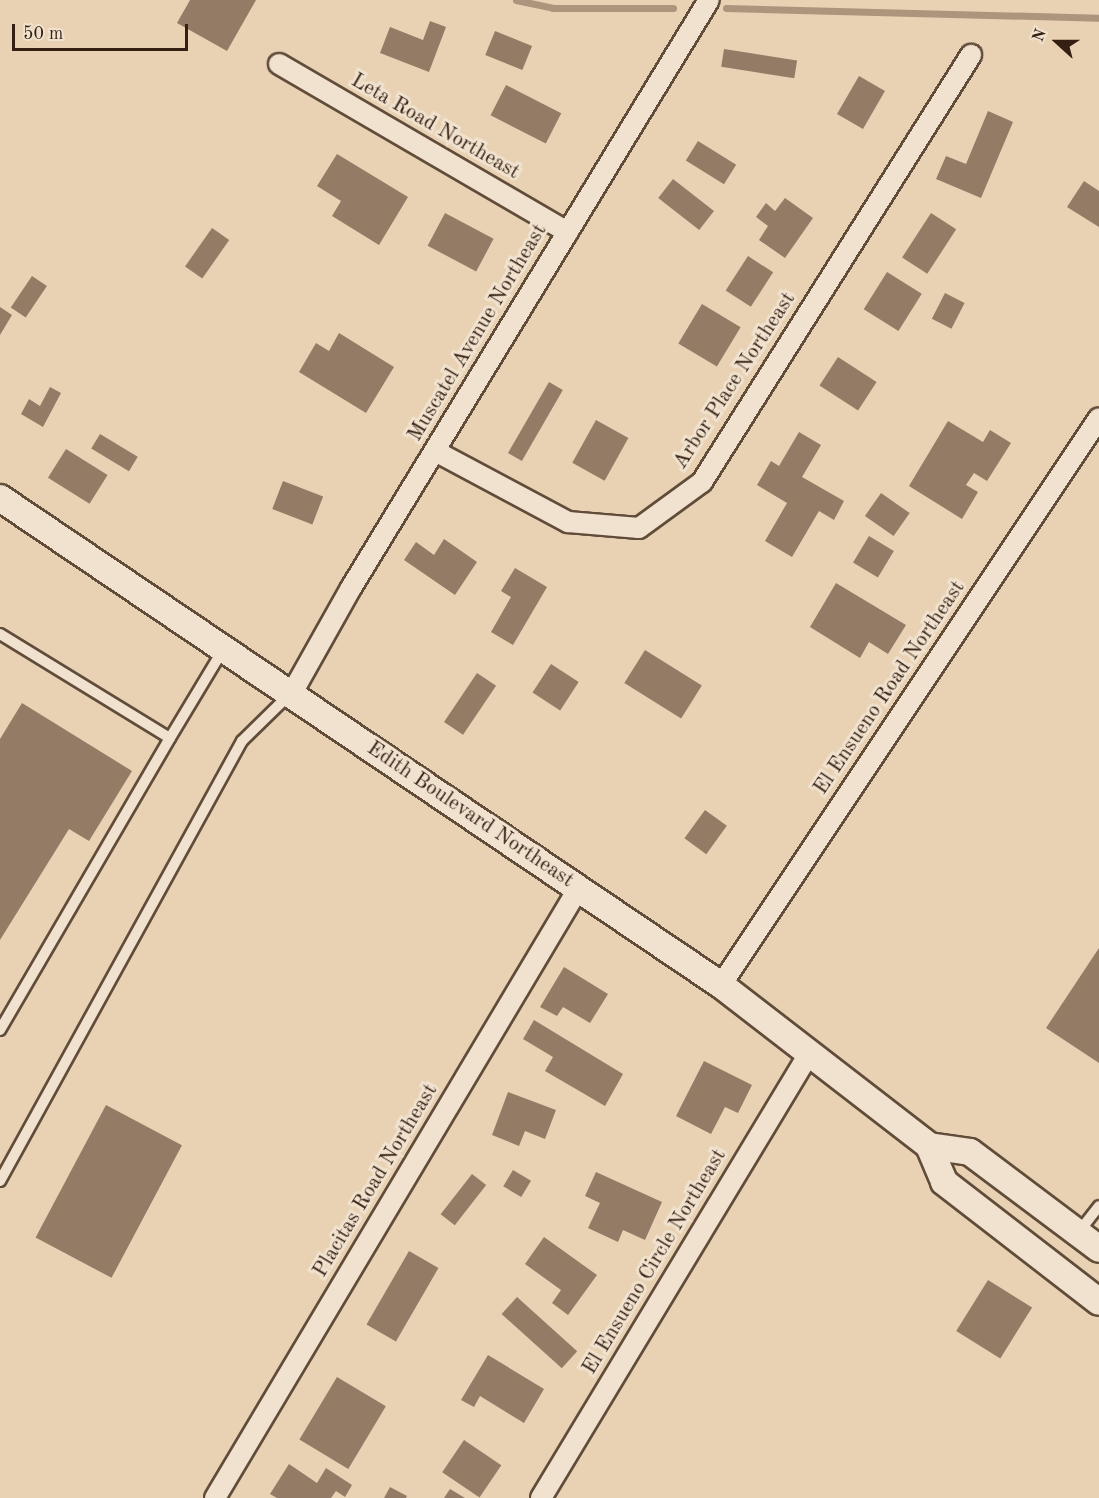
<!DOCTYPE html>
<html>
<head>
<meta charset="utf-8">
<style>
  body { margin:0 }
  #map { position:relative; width:1099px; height:1498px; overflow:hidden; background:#e8d2b3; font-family:"Old Standard TT",serif }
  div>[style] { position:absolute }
  .stream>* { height:7px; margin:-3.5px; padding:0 3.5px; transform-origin:3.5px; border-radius:3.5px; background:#ab957c }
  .building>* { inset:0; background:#927c66; transform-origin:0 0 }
  .roads { filter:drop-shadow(2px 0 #614c3a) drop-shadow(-2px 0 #614c3a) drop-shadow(0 2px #614c3a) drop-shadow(0 -2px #614c3a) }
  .service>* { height:10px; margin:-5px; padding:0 5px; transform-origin:5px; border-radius:5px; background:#f0e2ce }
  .minor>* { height:20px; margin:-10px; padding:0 10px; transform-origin:10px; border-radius:10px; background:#f0e2ce }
  .tertiary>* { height:26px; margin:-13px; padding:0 13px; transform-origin:13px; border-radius:13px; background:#f0e2ce }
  span { translate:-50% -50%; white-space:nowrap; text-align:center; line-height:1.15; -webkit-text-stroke:6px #f0e2ce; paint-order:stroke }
  .street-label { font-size:21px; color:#341f12 }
  .north { position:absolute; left:1027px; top:12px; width:60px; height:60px; -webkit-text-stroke:4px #f0e2ce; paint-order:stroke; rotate:291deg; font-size:16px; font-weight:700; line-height:24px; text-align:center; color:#341f12 }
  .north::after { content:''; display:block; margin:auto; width:21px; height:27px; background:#341f12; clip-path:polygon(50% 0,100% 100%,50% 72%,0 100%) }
  .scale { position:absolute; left:12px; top:24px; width:176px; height:27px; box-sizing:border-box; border:3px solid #341f12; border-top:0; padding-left:8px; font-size:18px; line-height:21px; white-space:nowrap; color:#341f12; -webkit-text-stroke:4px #f0e2ce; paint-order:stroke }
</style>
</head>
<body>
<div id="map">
  <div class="stream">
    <div style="left:516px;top:0;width:38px;rotate:12deg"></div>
    <div style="left:553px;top:8px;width:120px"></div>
    <div style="left:726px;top:8px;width:373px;rotate:1.5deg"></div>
  </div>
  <div class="building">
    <div style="clip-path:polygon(190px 0,256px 0,227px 51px,177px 23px)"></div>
    <div style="clip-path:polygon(430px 21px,446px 27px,429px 72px,380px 53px,390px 27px,423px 40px)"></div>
    <div style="left:495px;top:31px;width:40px;height:26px;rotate:22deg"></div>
    <div style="left:724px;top:49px;width:74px;height:18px;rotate:9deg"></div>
    <div style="left:859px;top:76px;width:30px;height:44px;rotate:30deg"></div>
    <div style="left:506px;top:85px;width:62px;height:34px;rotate:27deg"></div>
    <div style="clip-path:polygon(988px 111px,1013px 122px,981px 198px,936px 179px,946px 156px,966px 164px)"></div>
    <div style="left:698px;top:141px;width:45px;height:23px;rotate:32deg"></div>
    <div style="clip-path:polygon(337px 154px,408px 197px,379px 245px,332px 216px,341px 201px,317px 186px)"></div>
    <div style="left:673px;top:179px;width:52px;height:24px;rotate:38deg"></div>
    <div style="clip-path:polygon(1084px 181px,1099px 191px,1099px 227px,1067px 207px)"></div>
    <div style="clip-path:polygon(785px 198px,813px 218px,785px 258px,759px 240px,768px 226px,756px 217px,766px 203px,775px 211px)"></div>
    <div style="left:445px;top:213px;width:55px;height:37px;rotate:28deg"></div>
    <div style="left:931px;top:213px;width:30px;height:53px;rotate:33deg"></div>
    <div style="left:212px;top:228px;width:21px;height:47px;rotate:35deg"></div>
    <div style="left:748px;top:256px;width:30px;height:41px;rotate:33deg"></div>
    <div style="left:887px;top:272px;width:41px;height:44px;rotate:32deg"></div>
    <div style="left:32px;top:276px;width:18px;height:38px;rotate:34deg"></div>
    <div style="left:945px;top:293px;width:22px;height:29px;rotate:27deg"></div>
    <div style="left:702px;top:304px;width:45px;height:46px;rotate:31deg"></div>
    <div style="clip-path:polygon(0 307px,12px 315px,0 335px)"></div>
    <div style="clip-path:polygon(339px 333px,394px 367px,366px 413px,299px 372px,316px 343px,329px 351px)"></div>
    <div style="left:838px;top:357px;width:46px;height:34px;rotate:33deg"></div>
    <div style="left:549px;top:382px;width:16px;height:82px;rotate:30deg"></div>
    <div style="clip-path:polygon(50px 387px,61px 393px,43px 427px,21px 414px,29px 399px,40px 406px)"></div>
    <div style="left:596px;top:420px;width:37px;height:49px;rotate:29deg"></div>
    <div style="clip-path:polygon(948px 421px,983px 442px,990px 430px,1011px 443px,987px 481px,974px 473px,966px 485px,978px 492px,962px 519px,909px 486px)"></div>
    <div style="clip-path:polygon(799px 432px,821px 445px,802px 477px,844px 501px,834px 520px,819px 511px,792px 557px,765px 541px,787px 503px,757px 485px,771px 461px,779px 466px)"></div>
    <div style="left:100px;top:434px;width:44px;height:17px;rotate:31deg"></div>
    <div style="left:66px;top:449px;width:49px;height:34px;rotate:32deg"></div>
    <div style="left:283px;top:481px;width:43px;height:30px;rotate:21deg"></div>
    <div style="left:881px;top:493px;width:35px;height:28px;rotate:35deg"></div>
    <div style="left:869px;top:536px;width:29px;height:31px;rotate:31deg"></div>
    <div style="clip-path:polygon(444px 539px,477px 562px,455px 595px,404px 560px,416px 542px,434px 555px)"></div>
    <div style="clip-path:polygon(515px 568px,547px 587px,513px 645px,491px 632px,511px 597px,501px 591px)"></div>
    <div style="clip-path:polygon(836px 583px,906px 625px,888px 654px,869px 642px,860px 658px,810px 627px)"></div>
    <div style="left:645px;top:650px;width:67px;height:39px;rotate:32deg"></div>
    <div style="left:551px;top:664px;width:33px;height:34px;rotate:33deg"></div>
    <div style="left:477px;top:673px;width:23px;height:59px;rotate:34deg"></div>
    <div style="clip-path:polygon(22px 703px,132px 771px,89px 841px,69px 829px,0 940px,0 739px)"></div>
    <div style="left:705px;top:810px;width:27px;height:35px;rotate:36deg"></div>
    <div style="clip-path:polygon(1099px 948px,1099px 1063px,1046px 1028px)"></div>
    <div style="clip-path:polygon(564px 967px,608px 994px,590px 1023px,563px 1007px,557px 1016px,540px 1007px)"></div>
    <div style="clip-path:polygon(534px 1020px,623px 1074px,605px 1106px,545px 1071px,553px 1057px,523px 1039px)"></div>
    <div style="clip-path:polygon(704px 1061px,752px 1085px,738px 1113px,725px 1107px,711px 1134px,676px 1116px)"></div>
    <div style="clip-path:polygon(508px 1092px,556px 1110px,545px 1139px,525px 1131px,519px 1146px,492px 1135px)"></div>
    <div style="left:106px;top:1105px;width:86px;height:150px;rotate:28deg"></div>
    <div style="left:513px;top:1170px;width:21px;height:19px;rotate:31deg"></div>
    <div style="clip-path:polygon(596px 1172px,662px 1202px,645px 1240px,623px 1230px,618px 1242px,588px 1228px,600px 1203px,585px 1196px)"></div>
    <div style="left:472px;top:1174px;width:18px;height:51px;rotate:38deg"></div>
    <div style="clip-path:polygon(544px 1237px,597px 1275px,568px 1315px,552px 1303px,561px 1290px,525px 1264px)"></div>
    <div style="left:409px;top:1251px;width:34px;height:85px;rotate:30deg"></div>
    <div style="left:988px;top:1280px;width:52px;height:60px;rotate:32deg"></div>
    <div style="left:517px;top:1297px;width:81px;height:23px;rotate:42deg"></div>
    <div style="clip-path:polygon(488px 1355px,544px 1389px,524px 1423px,480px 1396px,474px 1407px,461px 1400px)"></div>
    <div style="left:337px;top:1377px;width:57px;height:73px;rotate:31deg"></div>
    <div style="left:464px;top:1440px;width:45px;height:39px;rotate:34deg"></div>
    <div style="clip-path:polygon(289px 1464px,317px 1483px,326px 1468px,352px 1485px,345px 1497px,336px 1491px,331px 1498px,277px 1498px,270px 1494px)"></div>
    <div style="clip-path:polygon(390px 1487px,407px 1496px,406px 1498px,384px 1498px)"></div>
    <div style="clip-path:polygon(450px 1489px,465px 1498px,444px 1498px)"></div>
  </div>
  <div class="roads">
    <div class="service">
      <div style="left:0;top:634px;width:199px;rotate:31.5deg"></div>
      <div style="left:170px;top:738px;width:105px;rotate:-59deg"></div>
      <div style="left:0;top:1030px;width:338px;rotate:-59.8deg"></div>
      <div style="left:0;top:1181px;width:502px;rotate:-61.19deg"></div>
      <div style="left:242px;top:741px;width:66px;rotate:-44.4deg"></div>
      <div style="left:1078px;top:1233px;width:34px;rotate:-52deg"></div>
    </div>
    <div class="minor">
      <div style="left:279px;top:64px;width:334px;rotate:30.2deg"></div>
      <div style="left:435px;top:451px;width:151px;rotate:28.1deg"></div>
      <div style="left:568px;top:522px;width:71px;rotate:4.8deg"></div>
      <div style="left:639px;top:528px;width:78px;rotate:-36.1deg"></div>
      <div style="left:702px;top:482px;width:505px;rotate:-57.79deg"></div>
      <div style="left:292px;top:693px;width:120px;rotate:-60.7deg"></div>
      <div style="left:351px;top:588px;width:688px;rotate:-58.67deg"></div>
      <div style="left:721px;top:985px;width:681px;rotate:-56.31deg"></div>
      <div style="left:215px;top:1498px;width:709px;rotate:-59.2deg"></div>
      <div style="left:541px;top:1498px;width:521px;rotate:-58.9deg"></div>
    </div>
    <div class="tertiary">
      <div style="left:0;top:498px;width:870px;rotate:34.04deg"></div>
      <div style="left:721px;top:985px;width:263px;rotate:37.7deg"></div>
      <div style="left:929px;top:1146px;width:39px;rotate:67deg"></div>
      <div style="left:944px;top:1182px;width:196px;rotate:37.7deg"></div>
      <div style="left:929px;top:1146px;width:41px;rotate:8.3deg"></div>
      <div style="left:970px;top:1152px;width:161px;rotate:36.9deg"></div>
    </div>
  </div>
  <div class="street-label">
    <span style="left:435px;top:127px;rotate:30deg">Leta Road Northeast</span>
    <span style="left:478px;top:333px;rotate:-59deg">Muscatel Avenue Northeast</span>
    <span style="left:735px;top:381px;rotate:-57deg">Arbor Place Northeast</span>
    <span style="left:890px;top:688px;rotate:-56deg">El Ensueno Road Northeast</span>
    <span style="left:470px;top:815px;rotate:34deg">Edith Boulevard Northeast</span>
    <span style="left:376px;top:1181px;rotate:-59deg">Placitas Road Northeast</span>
    <span style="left:655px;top:1262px;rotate:-59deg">El Ensueno Circle Northeast</span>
  </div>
  <div class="north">N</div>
  <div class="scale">50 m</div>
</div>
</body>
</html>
